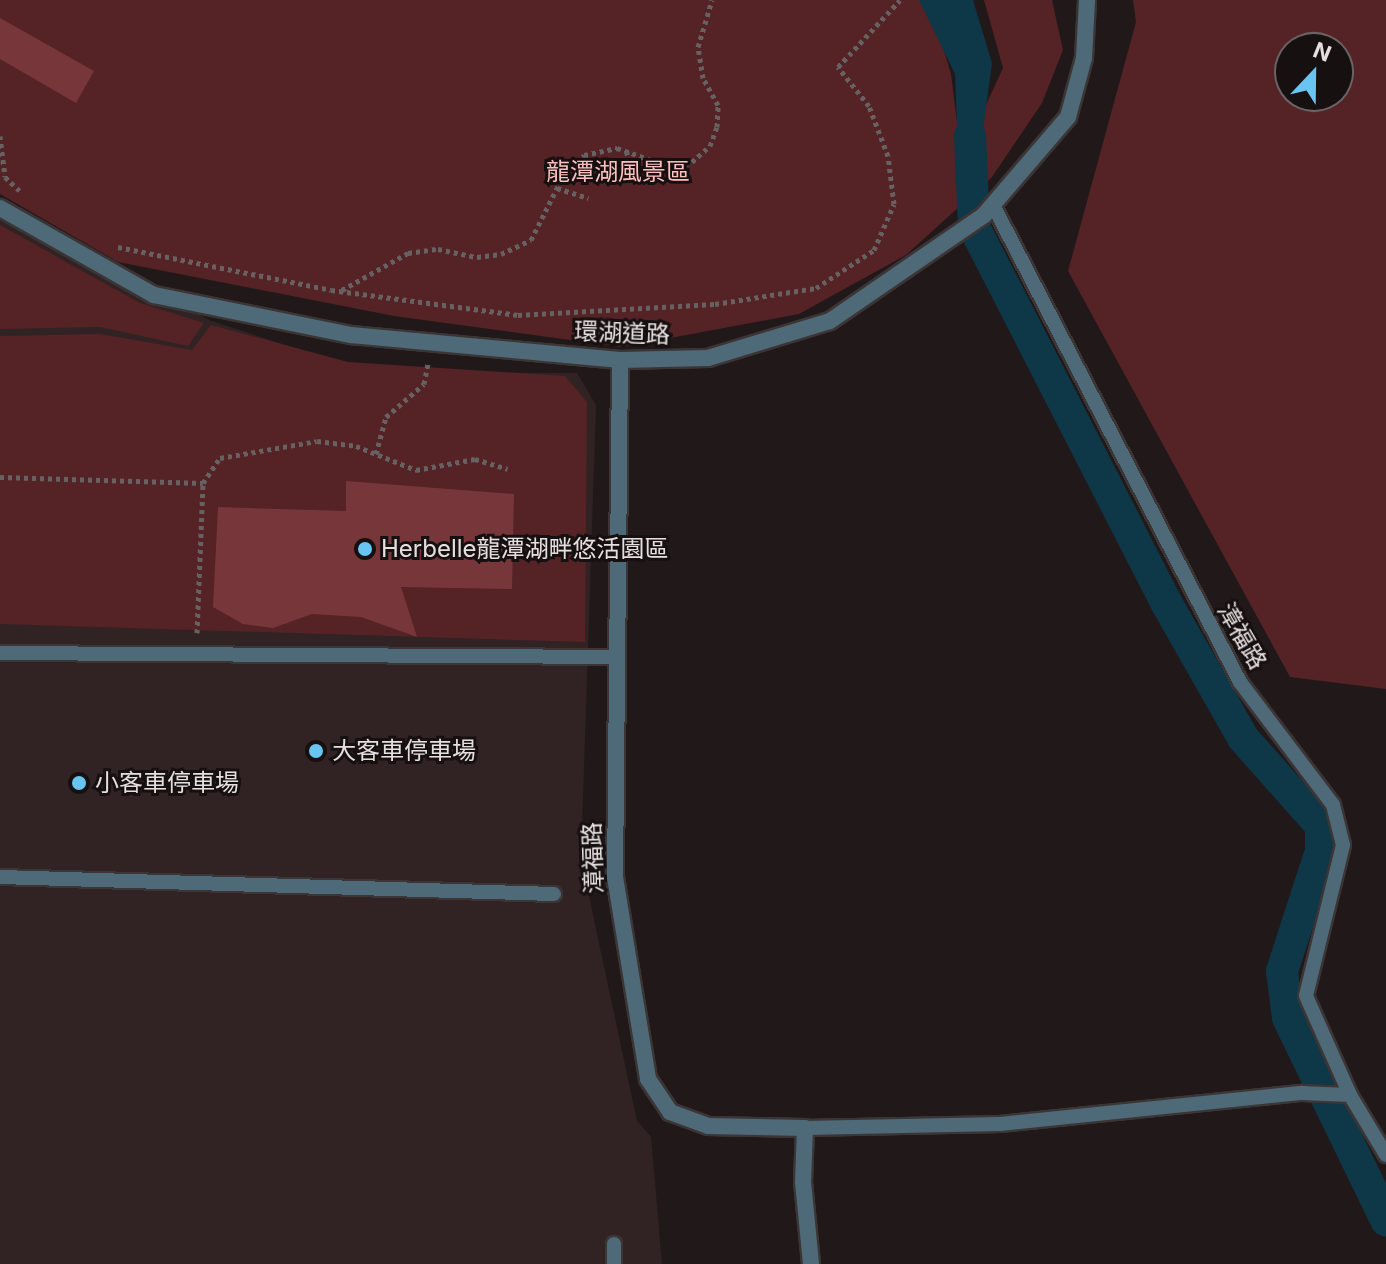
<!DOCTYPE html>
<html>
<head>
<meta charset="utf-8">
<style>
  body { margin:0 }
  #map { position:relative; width:1386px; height:1264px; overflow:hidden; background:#211919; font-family:Inter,"Noto Sans TC",sans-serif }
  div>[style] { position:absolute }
  .built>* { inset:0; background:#312323 }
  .green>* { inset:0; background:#552225 }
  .water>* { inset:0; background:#0e3748 }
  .canal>* { height:32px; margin:-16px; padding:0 16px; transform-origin:16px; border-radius:16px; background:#0e3748 }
  .building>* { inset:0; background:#77373a }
  .path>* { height:5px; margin-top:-2.5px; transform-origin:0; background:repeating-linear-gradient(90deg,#686161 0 4px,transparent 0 8px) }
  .roads { filter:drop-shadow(2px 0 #3c3535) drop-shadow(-2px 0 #3c3535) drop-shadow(0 2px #3c3535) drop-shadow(0 -2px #3c3535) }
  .service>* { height:14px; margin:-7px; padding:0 7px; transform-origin:7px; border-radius:7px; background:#4e6a79 }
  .minor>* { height:16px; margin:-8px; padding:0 8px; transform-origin:8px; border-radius:8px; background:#4e6a79 }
  .dots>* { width:22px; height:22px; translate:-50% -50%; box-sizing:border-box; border:4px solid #171010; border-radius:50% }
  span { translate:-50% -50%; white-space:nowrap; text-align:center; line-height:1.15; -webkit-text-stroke:6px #171010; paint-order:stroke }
  .park-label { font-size:24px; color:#fdbfbe }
  .street-label { font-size:24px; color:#e5e0df }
  .poi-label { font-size:24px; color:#e5e0df }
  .left { translate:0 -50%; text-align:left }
  .north { position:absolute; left:1274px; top:32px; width:80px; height:80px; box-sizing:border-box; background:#171010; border:2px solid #696363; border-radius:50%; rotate:22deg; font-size:22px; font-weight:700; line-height:32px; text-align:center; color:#e5e0df }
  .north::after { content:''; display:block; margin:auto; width:28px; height:36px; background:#68c4f0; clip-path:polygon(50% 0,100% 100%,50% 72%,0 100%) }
</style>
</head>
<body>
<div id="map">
  <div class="built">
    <div style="clip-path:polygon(0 206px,209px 320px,370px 373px,577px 373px,596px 405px,581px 859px,637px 1121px,651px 1137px,662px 1264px,0 1264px)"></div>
  </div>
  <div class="green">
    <div style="clip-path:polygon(0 0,929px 0,951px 74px,957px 122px,984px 109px,1003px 68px,984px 0,1052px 0,1063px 50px,1042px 103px,992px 177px,906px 255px,799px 314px,622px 347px,394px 316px,118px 262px,0 194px)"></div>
    <div style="clip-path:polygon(evenodd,1133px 0,1386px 0,1386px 689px,1290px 677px,1068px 271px,1136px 22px,1133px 0,1290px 48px,1338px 48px,1338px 96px,1290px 96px,1290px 48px)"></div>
    <div style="clip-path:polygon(0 225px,140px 303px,204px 323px,188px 346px,100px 327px,0 329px)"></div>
    <div style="clip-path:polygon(211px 325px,348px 362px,565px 376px,587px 402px,585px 642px,0 624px,0 336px,100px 334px,192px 350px)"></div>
  </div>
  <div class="water">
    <div style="clip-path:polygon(919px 0,973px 0,992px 63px,977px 175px,959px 181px,955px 74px)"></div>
  </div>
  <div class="canal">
    <div style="left:970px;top:136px;width:91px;rotate:87.5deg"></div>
    <div style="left:974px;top:227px;width:424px;rotate:62.9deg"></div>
    <div style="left:1167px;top:604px;width:154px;rotate:60.4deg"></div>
    <div style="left:1243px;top:738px;width:118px;rotate:48.4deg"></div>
    <div style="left:1321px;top:826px;width:25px;rotate:90deg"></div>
    <div style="left:1321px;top:851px;width:126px;rotate:108deg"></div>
    <div style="left:1282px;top:971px;width:47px;rotate:82.7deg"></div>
    <div style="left:1288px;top:1018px;width:225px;rotate:64.1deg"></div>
  </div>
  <div class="building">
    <div style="clip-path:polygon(0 18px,94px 71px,76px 103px,0 59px)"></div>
    <div style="clip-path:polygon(346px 481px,514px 494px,512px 589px,401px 587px,417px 637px,361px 617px,312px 614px,273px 628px,243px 624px,213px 607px,218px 507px,346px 511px)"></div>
  </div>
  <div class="path">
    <div style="left:0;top:136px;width:41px;rotate:83deg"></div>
    <div style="left:5px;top:177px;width:22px;rotate:43deg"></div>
    <div style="left:627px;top:151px;width:26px;rotate:88deg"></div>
    <div style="left:584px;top:155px;width:35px;rotate:51deg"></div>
    <div style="left:648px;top:183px;width:25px;rotate:-53deg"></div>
    <div style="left:557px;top:188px;width:33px;rotate:18deg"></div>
    <div style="left:118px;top:247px;width:217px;rotate:11.4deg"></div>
    <div style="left:331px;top:290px;width:189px;rotate:7.6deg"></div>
    <div style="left:518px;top:315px;width:197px;rotate:-3.2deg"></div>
    <div style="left:715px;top:304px;width:102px;rotate:-9deg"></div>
    <div style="left:816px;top:288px;width:69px;rotate:-33.2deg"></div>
    <div style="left:874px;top:250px;width:50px;rotate:-66.5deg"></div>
    <div style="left:894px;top:204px;width:48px;rotate:-97.1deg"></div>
    <div style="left:888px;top:156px;width:53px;rotate:-110.8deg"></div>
    <div style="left:869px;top:106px;width:50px;rotate:-128.5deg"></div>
    <div style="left:838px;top:67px;width:91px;rotate:-47.2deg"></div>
    <div style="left:342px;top:290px;width:76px;rotate:-29.3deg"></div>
    <div style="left:408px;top:253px;width:30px;rotate:-8deg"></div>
    <div style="left:438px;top:249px;width:40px;rotate:12deg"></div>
    <div style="left:477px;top:257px;width:24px;rotate:-7deg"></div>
    <div style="left:501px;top:254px;width:33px;rotate:-25deg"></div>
    <div style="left:531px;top:240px;width:67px;rotate:-63.4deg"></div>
    <div style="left:561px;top:180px;width:34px;rotate:-47deg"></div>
    <div style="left:584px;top:155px;width:34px;rotate:-12deg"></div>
    <div style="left:617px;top:148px;width:57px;rotate:19.4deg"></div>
    <div style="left:671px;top:167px;width:22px;rotate:-13deg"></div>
    <div style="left:692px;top:162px;width:24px;rotate:-42deg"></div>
    <div style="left:710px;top:146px;width:20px;rotate:-70deg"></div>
    <div style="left:717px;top:127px;width:22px;rotate:-87deg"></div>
    <div style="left:718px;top:105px;width:31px;rotate:-119deg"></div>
    <div style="left:703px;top:78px;width:31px;rotate:-99deg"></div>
    <div style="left:698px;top:47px;width:49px;rotate:-73.4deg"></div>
    <div style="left:376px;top:454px;width:38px;rotate:-75deg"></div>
    <div style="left:386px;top:417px;width:50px;rotate:-41deg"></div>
    <div style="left:424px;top:384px;width:21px;rotate:-79deg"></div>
    <div style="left:0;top:477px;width:203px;rotate:1.7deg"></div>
    <div style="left:197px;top:633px;width:150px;rotate:-87.7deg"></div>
    <div style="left:203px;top:483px;width:30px;rotate:-56deg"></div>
    <div style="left:220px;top:458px;width:98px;rotate:-9.9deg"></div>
    <div style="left:317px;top:441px;width:39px;rotate:7deg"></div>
    <div style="left:356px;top:446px;width:65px;rotate:21.8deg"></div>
    <div style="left:416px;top:470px;width:60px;rotate:-10.6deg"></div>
    <div style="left:475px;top:459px;width:34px;rotate:17deg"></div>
  </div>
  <div class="roads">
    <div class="service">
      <div style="left:993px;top:205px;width:537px;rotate:62.62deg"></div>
      <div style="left:1240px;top:682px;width:154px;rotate:52.9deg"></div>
      <div style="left:1333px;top:805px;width:41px;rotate:76deg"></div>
      <div style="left:1343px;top:845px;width:155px;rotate:103.8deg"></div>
      <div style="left:1306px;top:996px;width:108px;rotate:66deg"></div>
      <div style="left:1350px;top:1095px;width:70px;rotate:59deg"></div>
      <div style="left:0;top:653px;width:617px;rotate:0.37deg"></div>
      <div style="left:0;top:877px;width:554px;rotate:1.76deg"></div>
      <div style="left:805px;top:1128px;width:195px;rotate:-1.2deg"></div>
      <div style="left:1000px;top:1124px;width:304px;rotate:-5.9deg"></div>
      <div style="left:1302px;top:1093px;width:48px;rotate:2.4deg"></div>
      <div style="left:614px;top:1264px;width:20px;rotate:-90deg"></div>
    </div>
    <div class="minor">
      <div style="left:0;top:208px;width:177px;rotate:29.5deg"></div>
      <div style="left:154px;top:295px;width:201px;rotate:11.5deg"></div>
      <div style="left:351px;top:335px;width:270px;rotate:5.3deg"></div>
      <div style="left:620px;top:360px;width:88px;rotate:-1.3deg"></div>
      <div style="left:708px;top:358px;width:127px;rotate:-16.9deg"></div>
      <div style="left:830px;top:321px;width:187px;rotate:-34.5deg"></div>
      <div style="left:984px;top:215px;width:129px;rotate:-49.4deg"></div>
      <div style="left:1068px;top:117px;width:61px;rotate:-74.8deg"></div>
      <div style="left:1084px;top:58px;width:58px;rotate:-87deg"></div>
      <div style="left:620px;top:360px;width:517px;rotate:90.55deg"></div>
      <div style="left:615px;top:877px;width:205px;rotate:80.7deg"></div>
      <div style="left:648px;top:1079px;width:40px;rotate:56deg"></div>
      <div style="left:670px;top:1112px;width:40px;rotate:20.2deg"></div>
      <div style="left:708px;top:1126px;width:97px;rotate:1.2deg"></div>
      <div style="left:805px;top:1128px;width:54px;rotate:92.1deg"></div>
      <div style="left:803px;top:1182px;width:82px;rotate:84.4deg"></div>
    </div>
  </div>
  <div class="dots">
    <div style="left:365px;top:549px;background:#68c4f0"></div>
    <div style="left:316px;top:751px;background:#68c4f0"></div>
    <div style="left:79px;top:783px;background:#68c4f0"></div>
  </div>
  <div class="park-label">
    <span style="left:618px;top:172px">龍潭湖風景區</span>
  </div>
  <div class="street-label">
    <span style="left:622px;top:333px;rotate:2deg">環湖道路</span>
    <span style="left:1242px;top:636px;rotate:60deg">漳福路</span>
    <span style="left:593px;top:858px;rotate:-92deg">漳福路</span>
  </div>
  <div class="poi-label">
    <span class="left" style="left:381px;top:549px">Herbelle龍潭湖畔悠活園區</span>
    <span class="left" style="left:332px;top:751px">大客車停車場</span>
    <span class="left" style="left:95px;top:783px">小客車停車場</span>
  </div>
  <div class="north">N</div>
</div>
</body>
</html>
